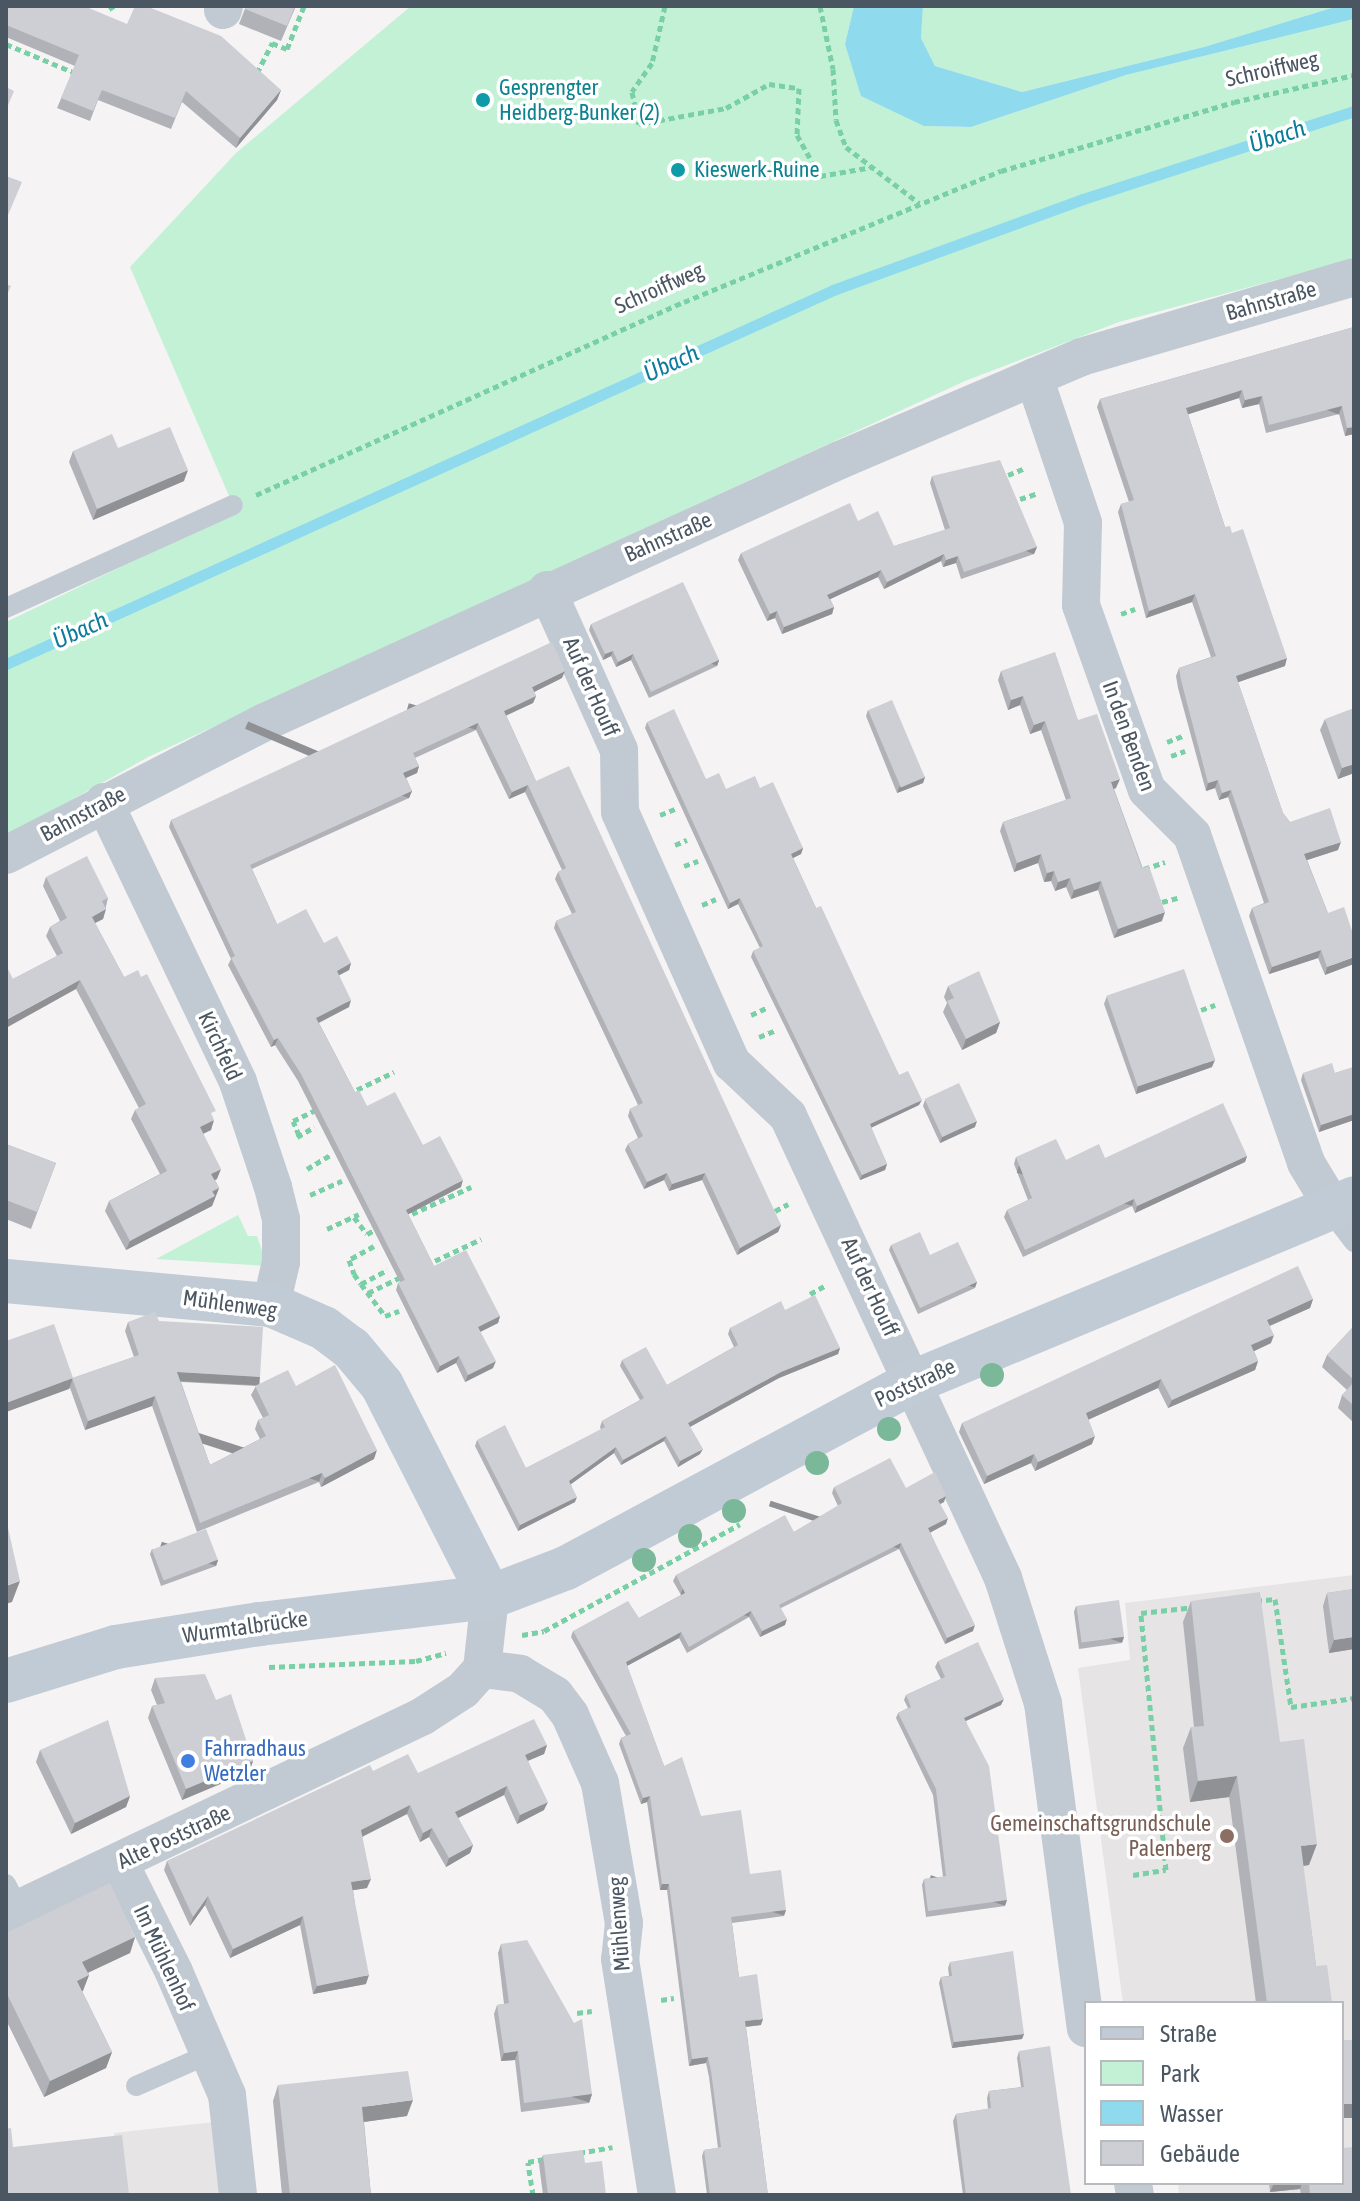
<!DOCTYPE html>
<html>
<head>
<meta charset="utf-8">
<style>
  body { margin:0 }
  #map { position:relative; width:1360px; height:2201px; overflow:hidden; background:#f5f3f3; font-family:"Asap Condensed",sans-serif }
  div>[style] { position:absolute }
  .education>* { inset:0; background:#e6e4e5 }
  .green>* { inset:0; background:#c3f1d5 }
  .water>* { inset:0; background:#90daee }
  .stream>* { height:11px; margin:-5.5px; padding:0 5.5px; transform-origin:5.5px; border-radius:5.5px; background:#90daee }
  .path>* { height:5px; margin-top:-2.5px; transform-origin:0; background:repeating-linear-gradient(90deg,#7ad0a6 0 6px,transparent 0 10px) }
  .service>* { height:20px; margin:-10px; padding:0 10px; transform-origin:10px; border-radius:10px; background:#c1cad2 }
  .minor>* { height:38px; margin:-19px; padding:0 19px; transform-origin:19px; border-radius:19px; background:#c1cad2 }
  .secondary>* { height:44px; margin:-22px; padding:0 22px; transform-origin:22px; border-radius:22px; background:#c1cbd6 }
  .trees>* { width:24px; height:24px; margin:-12px; border-radius:50%; background:#7bb799 }
  .wall>* { inset:0; background:#b0b2b7 }
  .shaded-wall>* { inset:0; background:#909195; transform-origin:0 0 }
  .building>* { inset:0; background:#cdcfd5; transform-origin:0 0 }
  .dots>* { width:22px; height:22px; translate:-50% -50%; box-sizing:border-box; border:4px solid #fff; border-radius:50% }
  span { translate:-50% -50%; white-space:nowrap; text-align:center; line-height:1.15; -webkit-text-stroke:7px #fff; paint-order:stroke }
  .street-label { font-size:22px; color:#4a5661 }
  .culture-label { font-size:22px; color:#0d838f }
  .left { translate:0 -50%; text-align:left }
  .shop-label { font-size:22px; color:#366cbe }
  .education-label { font-size:22px; color:#785e54 }
  .right { translate:-100% -50%; text-align:right }
  .water-label { font-size:24px; color:#0c7c9b; font-style:italic }
  .frame { position:absolute; inset:0; border:8px solid #4a5661; pointer-events:none }
  .legend { position:absolute; left:1084px; top:2001px; width:260px; height:184px; box-sizing:border-box; background:#fff; border:2px solid #b7bbc0; margin:0; padding:10px 14px; list-style:none; font-size:24px; color:#4a5661 }
  .legend li { display:flex; align-items:center; gap:16px; height:40px }
  .legend b { width:40px; border:2px solid #b7bbc0 }
</style>
</head>
<body>
<div id="map">
  <div class="education">
    <div style="clip-path:polygon(1354px 1575px,1354px 2195px,1179px 2195px,1178px 2183px,1342px 2183px,1342px 2003px,1123px 2003px,1078px 1668px,1130px 1660px,1125px 1603px)"></div>
    <div style="clip-path:polygon(214px 2122px,222px 2195px,52px 2195px,116px 2149px,114px 2133px)"></div>
  </div>
  <div class="green">
    <div style="clip-path:polygon(411px 6px,854px 6px,845px 44px,924px 126px,971px 127px,1126px 75px,1354px 19px,1354px 259px,1119px 322px,965px 381px,148px 757px,6px 837px,6px 622px,236px 512px,130px 267px,236px 153px)"></div>
    <div style="clip-path:polygon(923px 6px,1338px 6px,1204px 47px,1022px 92px,935px 66px,921px 38px)"></div>
    <div style="clip-path:polygon(238px 1215px,248px 1236px,257px 1236px,267px 1266px,156px 1259px)"></div>
  </div>
  <div class="water">
    <div style="clip-path:polygon(854px 6px,923px 6px,921px 38px,935px 66px,1022px 92px,1204px 47px,1338px 6px,1354px 6px,1354px 19px,1126px 75px,971px 127px,924px 126px,861px 96px,845px 44px)"></div>
  </div>
  <div class="stream">
    <div style="left:6px;top:664px;width:908px;rotate:-24.33deg"></div>
    <div style="left:833px;top:290px;width:266px;rotate:-20deg"></div>
    <div style="left:1083px;top:199px;width:285px;rotate:-18deg"></div>
  </div>
  <div class="path">
    <div style="left:665px;top:6px;width:58px;rotate:102.8deg"></div>
    <div style="left:652px;top:63px;width:35px;rotate:125deg"></div>
    <div style="left:632px;top:92px;width:33px;rotate:78deg"></div>
    <div style="left:639px;top:124px;width:88px;rotate:-10.4deg"></div>
    <div style="left:726px;top:108px;width:49px;rotate:-29.2deg"></div>
    <div style="left:769px;top:84px;width:30px;rotate:8deg"></div>
    <div style="left:799px;top:88px;width:47px;rotate:92.4deg"></div>
    <div style="left:797px;top:135px;width:47px;rotate:60.7deg"></div>
    <div style="left:820px;top:176px;width:53px;rotate:-9.8deg"></div>
    <div style="left:820px;top:6px;width:64px;rotate:78.3deg"></div>
    <div style="left:833px;top:69px;width:51px;rotate:86.6deg"></div>
    <div style="left:836px;top:120px;width:29px;rotate:70deg"></div>
    <div style="left:846px;top:147px;width:92px;rotate:37.5deg"></div>
    <div style="left:109px;top:9px;width:6px;rotate:-31deg"></div>
    <div style="left:6px;top:44px;width:75px;rotate:22.8deg"></div>
    <div style="left:257px;top:73px;width:34px;rotate:-63deg"></div>
    <div style="left:272px;top:43px;width:16px;rotate:22deg"></div>
    <div style="left:287px;top:49px;width:46px;rotate:-68.4deg"></div>
    <div style="left:1008px;top:475px;width:18px;rotate:-22deg"></div>
    <div style="left:256px;top:495px;width:470px;rotate:-24.3deg"></div>
    <div style="left:684px;top:302px;width:343px;rotate:-22.5deg"></div>
    <div style="left:1001px;top:171px;width:243px;rotate:-16.5deg"></div>
    <div style="left:1234px;top:102px;width:123px;rotate:-12.7deg"></div>
    <div style="left:1020px;top:499px;width:19px;rotate:-18deg"></div>
    <div style="left:1121px;top:614px;width:15px;rotate:-20deg"></div>
    <div style="left:1167px;top:742px;width:19px;rotate:-21deg"></div>
    <div style="left:1171px;top:756px;width:15px;rotate:-20deg"></div>
    <div style="left:660px;top:815px;width:16px;rotate:-22deg"></div>
    <div style="left:675px;top:845px;width:13px;rotate:-23deg"></div>
    <div style="left:684px;top:866px;width:15px;rotate:-20deg"></div>
    <div style="left:1144px;top:869px;width:22px;rotate:-18deg"></div>
    <div style="left:1162px;top:902px;width:16px;rotate:-15deg"></div>
    <div style="left:702px;top:905px;width:15px;rotate:-23deg"></div>
    <div style="left:1201px;top:1010px;width:15px;rotate:-20deg"></div>
    <div style="left:751px;top:1015px;width:19px;rotate:-25deg"></div>
    <div style="left:759px;top:1037px;width:18px;rotate:-22deg"></div>
    <div style="left:348px;top:1094px;width:51px;rotate:-25.6deg"></div>
    <div style="left:299px;top:1135px;width:15px;rotate:-113deg"></div>
    <div style="left:293px;top:1121px;width:28px;rotate:-26deg"></div>
    <div style="left:297px;top:1137px;width:20px;rotate:-30deg"></div>
    <div style="left:307px;top:1169px;width:27px;rotate:-31deg"></div>
    <div style="left:310px;top:1195px;width:35px;rotate:-24deg"></div>
    <div style="left:775px;top:1211px;width:15px;rotate:-28deg"></div>
    <div style="left:354px;top:1217px;width:21px;rotate:53deg"></div>
    <div style="left:367px;top:1234px;width:13px;rotate:-27deg"></div>
    <div style="left:403px;top:1218px;width:75px;rotate:-24.5deg"></div>
    <div style="left:327px;top:1229px;width:35px;rotate:-25deg"></div>
    <div style="left:374px;top:1246px;width:29px;rotate:151deg"></div>
    <div style="left:349px;top:1260px;width:15px;rotate:70deg"></div>
    <div style="left:354px;top:1274px;width:12px;rotate:55deg"></div>
    <div style="left:361px;top:1284px;width:30px;rotate:-28deg"></div>
    <div style="left:426px;top:1265px;width:61px;rotate:-25.3deg"></div>
    <div style="left:361px;top:1284px;width:40px;rotate:53deg"></div>
    <div style="left:385px;top:1316px;width:15px;rotate:-20deg"></div>
    <div style="left:368px;top:1293px;width:39px;rotate:-26deg"></div>
    <div style="left:810px;top:1294px;width:18px;rotate:-29deg"></div>
    <div style="left:1256px;top:1601px;width:19px;rotate:-6deg"></div>
    <div style="left:1275px;top:1599px;width:109px;rotate:81.6deg"></div>
    <div style="left:1291px;top:1707px;width:64px;rotate:-8.1deg"></div>
    <div style="left:522px;top:1635px;width:22px;rotate:-10deg"></div>
    <div style="left:544px;top:1631px;width:223px;rotate:-28.6deg"></div>
    <div style="left:269px;top:1667px;width:147px;rotate:-2.3deg"></div>
    <div style="left:416px;top:1661px;width:31px;rotate:-15deg"></div>
    <div style="left:1133px;top:1875px;width:33px;rotate:-9deg"></div>
    <div style="left:1166px;top:1870px;width:258px;rotate:-95.6deg"></div>
    <div style="left:1141px;top:1613px;width:54px;rotate:-6.3deg"></div>
    <div style="left:661px;top:2000px;width:13px;rotate:-9deg"></div>
    <div style="left:577px;top:2013px;width:15px;rotate:-8deg"></div>
    <div style="left:579px;top:2153px;width:34px;rotate:-10deg"></div>
    <div style="left:533px;top:2195px;width:33px;rotate:-99deg"></div>
    <div style="left:528px;top:2162px;width:17px;rotate:-10deg"></div>
  </div>
  <div class="service">
    <div style="left:6px;top:608px;width:249px;rotate:-24.4deg"></div>
    <div style="left:1328px;top:1208px;width:43px;rotate:52.6deg"></div>
    <div style="left:6px;top:1884px;width:28px;rotate:63deg"></div>
    <div style="left:136px;top:2086px;width:77px;rotate:-23.6deg"></div>
  </div>
  <div class="minor">
    <div style="left:223px;top:10px;width:4px;rotate:-76deg"></div>
    <div style="left:1034px;top:377px;width:154px;rotate:71.4deg"></div>
    <div style="left:1083px;top:523px;width:82px;rotate:91.4deg"></div>
    <div style="left:1081px;top:605px;width:196px;rotate:70.4deg"></div>
    <div style="left:1147px;top:790px;width:64px;rotate:45deg"></div>
    <div style="left:1192px;top:835px;width:347px;rotate:70.8deg"></div>
    <div style="left:1306px;top:1163px;width:50px;rotate:58.8deg"></div>
    <div style="left:547px;top:590px;width:175px;rotate:65.8deg"></div>
    <div style="left:619px;top:750px;width:62px;rotate:89.1deg"></div>
    <div style="left:620px;top:812px;width:275px;rotate:66deg"></div>
    <div style="left:732px;top:1063px;width:77px;rotate:43.4deg"></div>
    <div style="left:788px;top:1116px;width:510px;rotate:65.04deg"></div>
    <div style="left:1003px;top:1578px;width:131px;rotate:72.3deg"></div>
    <div style="left:1043px;top:1703px;width:328px;rotate:82.5deg"></div>
    <div style="left:104px;top:802px;width:310px;rotate:64.4deg"></div>
    <div style="left:238px;top:1082px;width:111px;rotate:71.6deg"></div>
    <div style="left:273px;top:1187px;width:33px;rotate:76deg"></div>
    <div style="left:281px;top:1219px;width:43px;rotate:90deg"></div>
    <div style="left:281px;top:1262px;width:44px;rotate:103.1deg"></div>
    <div style="left:6px;top:855px;width:291px;rotate:-27.2deg"></div>
    <div style="left:265px;top:722px;width:632px;rotate:-24.5deg"></div>
    <div style="left:840px;top:460px;width:262px;rotate:-23.1deg"></div>
    <div style="left:1081px;top:357px;width:284px;rotate:-16.3deg"></div>
    <div style="left:482px;top:1669px;width:38px;rotate:7deg"></div>
    <div style="left:520px;top:1674px;width:41px;rotate:31deg"></div>
    <div style="left:555px;top:1695px;width:25px;rotate:53deg"></div>
    <div style="left:570px;top:1715px;width:74px;rotate:66.2deg"></div>
    <div style="left:600px;top:1783px;width:142px;rotate:80.3deg"></div>
    <div style="left:624px;top:1923px;width:36px;rotate:96deg"></div>
    <div style="left:620px;top:1959px;width:239px;rotate:81.1deg"></div>
    <div style="left:119px;top:1862px;width:123px;rotate:63.4deg"></div>
    <div style="left:174px;top:1972px;width:134px;rotate:66.7deg"></div>
    <div style="left:227px;top:2095px;width:101px;rotate:83.7deg"></div>
    <div style="left:6px;top:1915px;width:462px;rotate:-25.5deg"></div>
    <div style="left:423px;top:1716px;width:48px;rotate:-33deg"></div>
    <div style="left:463px;top:1690px;width:28px;rotate:-48deg"></div>
    <div style="left:482px;top:1669px;width:72px;rotate:-83.7deg"></div>
    <div style="left:1133px;top:2183px;width:12px;rotate:81deg"></div>
  </div>
  <div class="secondary">
    <div style="left:6px;top:1281px;width:266px;rotate:5.2deg"></div>
    <div style="left:271px;top:1305px;width:58px;rotate:23.5deg"></div>
    <div style="left:324px;top:1328px;width:34px;rotate:37deg"></div>
    <div style="left:351px;top:1348px;width:48px;rotate:50deg"></div>
    <div style="left:382px;top:1385px;width:238px;rotate:63deg"></div>
    <div style="left:6px;top:1681px;width:115px;rotate:-17.2deg"></div>
    <div style="left:116px;top:1647px;width:146px;rotate:-9.1deg"></div>
    <div style="left:260px;top:1624px;width:232px;rotate:-6.7deg"></div>
    <div style="left:490px;top:1597px;width:81px;rotate:-20.9deg"></div>
    <div style="left:566px;top:1568px;width:394px;rotate:-28.2deg"></div>
    <div style="left:913px;top:1382px;width:478px;rotate:-22.6deg"></div>
  </div>
  <div class="trees">
    <div style="left:992px;top:1375px"></div>
    <div style="left:889px;top:1429px"></div>
    <div style="left:817px;top:1463px"></div>
    <div style="left:734px;top:1511px"></div>
    <div style="left:690px;top:1536px"></div>
    <div style="left:644px;top:1560px"></div>
  </div>
  <div class="wall">
    <div style="clip-path:polygon(246px 6px,296px 6px,281px 41px,239px 24px)"></div>
    <div style="clip-path:polygon(6px 7px,281px 90px,277px 100px,236px 148px,182px 102px,171px 129px,98px 100px,90px 121px,57px 108px,75px 66px,6px 37px)"></div>
    <div style="clip-path:polygon(1354px 327px,1354px 434px,1345px 436px,1339px 414px,1266px 433px,1259px 404px,1242px 408px,1239px 398px,1188px 414px,1225px 527px,1285px 666px,1238px 682px,1283px 813px,1290px 822px,1338px 850px,1307px 860px,1328px 913px,1354px 937px,1325px 975px,1318px 958px,1269px 974px,1249px 916px,1252px 908px,1264px 903px,1228px 797px,1219px 800px,1215px 788px,1206px 791px,1178px 688px,1176px 676px,1179px 668px,1211px 657px,1192px 602px,1146px 618px,1118px 512px,1121px 504px,1129px 502px,1097px 407px,1100px 399px)"></div>
    <div style="clip-path:polygon(73px 451px,184px 481px,93px 520px,69px 462px)"></div>
    <div style="clip-path:polygon(932px 476px,1037px 547px,1034px 554px,961px 579px,956px 563px,943px 567px,941px 561px,884px 589px,878px 577px,830px 599px,834px 607px,832px 614px,782px 634px,775px 618px,767px 621px,738px 560px,741px 553px,894px 546px,945px 530px,930px 483px)"></div>
    <div style="clip-path:polygon(591px 624px,719px 660px,717px 666px,649px 698px,631px 660px,616px 667px,611px 656px,603px 660px,589px 630px)"></div>
    <div style="clip-path:polygon(1001px 671px,1078px 720px,1116px 788px,1114px 789px,1162px 921px,1114px 938px,1098px 890px,1071px 899px,1066px 887px,1055px 891px,1051px 881px,1044px 882px,1038px 863px,1014px 872px,1000px 831px,1003px 822px,1066px 800px,1041px 730px,1030px 734px,1020px 705px,1008px 710px,998px 680px)"></div>
    <div style="clip-path:polygon(562px 678px,534px 692px,536px 696px,533px 703px,506px 715px,536px 781px,781px 1225px,778px 1232px,737px 1255px,702px 1180px,669px 1191px,664px 1180px,644px 1189px,625px 1150px,628px 1144px,638px 1138px,628px 1116px,630px 1109px,638px 1105px,554px 928px,556px 921px,572px 914px,555px 879px,558px 872px,562px 870px,525px 792px,509px 799px,476px 730px,415px 758px,419px 766px,417px 773px,406px 778px,412px 791px,409px 798px,252px 869px,277px 924px,324px 943px,351px 963px,349px 970px,339px 975px,349px 1007px,319px 1023px,355px 1092px,367px 1106px,423px 1145px,461px 1187px,408px 1214px,434px 1266px,500px 1316px,498px 1323px,480px 1332px,493px 1368px,465px 1382px,456px 1363px,437px 1373px,396px 1290px,398px 1283px,400px 1282px,298px 1081px,275px 1045px,271px 1047px,228px 965px,231px 959px,169px 827px,171px 820px)"></div>
    <div style="clip-path:polygon(868px 710px,925px 777px,923px 783px,897px 793px,866px 716px)"></div>
    <div style="clip-path:polygon(1325px 719px,1354px 773px,1338px 779px,1320px 730px)"></div>
    <div style="clip-path:polygon(647px 722px,706px 779px,726px 789px,760px 788px,803px 848px,801px 854px,793px 858px,816px 908px,899px 1075px,919px 1105px,871px 1128px,887px 1164px,885px 1170px,860px 1180px,751px 957px,753px 951px,760px 948px,738px 904px,728px 909px,645px 728px)"></div>
    <div style="clip-path:polygon(46px 877px,108px 898px,103px 919px,95px 923px,124px 977px,213px 1118px,211px 1130px,203px 1134px,217px 1179px,215px 1180px,219px 1188px,212px 1206px,126px 1250px,105px 1211px,109px 1201px,160px 1174px,131px 1119px,135px 1110px,139px 1108px,76px 989px,13px 979px,57px 956px,46px 936px,50px 927px,60px 921px,43px 886px)"></div>
    <div style="clip-path:polygon(948px 986px,1000px 1022px,996px 1033px,962px 1050px,943px 1012px,947px 1003px,944px 997px)"></div>
    <div style="clip-path:polygon(1107px 996px,1212px 1067px,1136px 1094px,1104px 1004px)"></div>
    <div style="clip-path:polygon(1354px 1067px,1354px 1120px,1319px 1132px,1301px 1080px,1303px 1073px,1335px 1073px)"></div>
    <div style="clip-path:polygon(925px 1100px,975px 1127px,940px 1143px,923px 1106px)"></div>
    <div style="clip-path:polygon(6px 1144px,56px 1163px,31px 1229px,6px 1219px)"></div>
    <div style="clip-path:polygon(1247px 1156px,1245px 1162px,1135px 1213px,1132px 1206px,1023px 1257px,1004px 1217px,1007px 1210px,1028px 1200px,1014px 1164px,1016px 1157px,1066px 1160px)"></div>
    <div style="clip-path:polygon(891px 1245px,930px 1255px,975px 1288px,918px 1314px,889px 1250px)"></div>
    <div style="clip-path:polygon(1313px 1299px,1310px 1308px,1270px 1326px,1271px 1343px,1254px 1351px,1258px 1361px,1255px 1370px,1168px 1408px,1158px 1388px,1088px 1420px,1092px 1444px,1035px 1471px,1031px 1463px,984px 1484px,959px 1432px,962px 1423px)"></div>
    <div style="clip-path:polygon(785px 1310px,840px 1348px,838px 1354px,779px 1378px,690px 1427px,700px 1454px,678px 1467px,664px 1441px,621px 1465px,614px 1453px,571px 1484px,575px 1502px,518px 1531px,475px 1446px,477px 1440px,526px 1468px,601px 1430px,600px 1427px,602px 1421px,640px 1400px,620px 1366px,622px 1360px,667px 1385px,734px 1347px,728px 1334px,730px 1328px)"></div>
    <div style="clip-path:polygon(evenodd,159px 1321px,260px 1377px,257px 1385px,296px 1386px,374px 1459px,321px 1487px,319px 1482px,197px 1532px,152px 1406px,85px 1430px,70px 1388px,6px 1412px,6px 1341px,73px 1378px,134px 1357px,125px 1331px,128px 1322px,159px 1321px,181px 1382px,256px 1386px,251px 1395px,263px 1418px,258px 1420px,255px 1429px,260px 1439px,210px 1465px,181px 1382px)"></div>
    <div style="clip-path:polygon(1354px 1326px,1354px 1423px,1338px 1408px,1342px 1395px,1347px 1390px,1322px 1367px,1327px 1355px)"></div>
    <div style="clip-path:polygon(834px 1487px,906px 1488px,944px 1502px,940px 1504px,946px 1524px,930px 1532px,973px 1631px,945px 1644px,899px 1549px,781px 1608px,785px 1625px,760px 1637px,749px 1617px,687px 1653px,679px 1638px,627px 1666px,664px 1766px,701px 1816px,784px 1916px,732px 1923px,739px 1977px,761px 2025px,746px 2027px,768px 2195px,707px 2195px,702px 2156px,704px 2150px,718px 2148px,709px 2077px,706px 2063px,689px 2066px,667px 1890px,660px 1890px,647px 1802px,641px 1804px,619px 1744px,621px 1738px,626px 1736px,571px 1637px,573px 1631px,639px 1618px,681px 1595px,673px 1581px,676px 1575px,794px 1532px,838px 1506px,832px 1493px)"></div>
    <div style="clip-path:polygon(152px 1549px,218px 1560px,216px 1566px,161px 1586px,150px 1554px)"></div>
    <div style="clip-path:polygon(1354px 1589px,1354px 1649px,1329px 1653px,1323px 1606px,1327px 1593px)"></div>
    <div style="clip-path:polygon(1191px 1601px,1280px 1742px,1309px 1865px,1303px 1866px,1316px 1966px,1332px 2003px,1256px 2003px,1229px 1797px,1190px 1802px,1183px 1748px,1191px 1727px,1194px 1727px,1183px 1622px)"></div>
    <div style="clip-path:polygon(1076px 1606px,1122px 1643px,1079px 1649px,1074px 1612px)"></div>
    <div style="clip-path:polygon(938px 1661px,1001px 1705px,966px 1721px,1005px 1906px,926px 1917px,922px 1885px,924px 1879px,943px 1877px,933px 1795px,896px 1718px,898px 1713px,908px 1708px,904px 1700px,906px 1695px,941px 1679px,935px 1667px)"></div>
    <div style="clip-path:polygon(155px 1678px,216px 1700px,253px 1761px,249px 1772px,182px 1800px,148px 1718px,152px 1706px,157px 1705px,151px 1690px)"></div>
    <div style="clip-path:polygon(547px 1745px,544px 1754px,528px 1761px,544px 1810px,517px 1824px,504px 1795px,458px 1818px,473px 1845px,470px 1853px,446px 1867px,429px 1837px,420px 1842px,407px 1814px,362px 1836px,367px 1888px,353px 1890px,366px 1984px,313px 1994px,300px 1925px,230px 1958px,205px 1905px,190px 1926px,164px 1870px,167px 1861px,373px 1771px,418px 1773px)"></div>
    <div style="clip-path:polygon(40px 1750px,130px 1796px,126px 1807px,71px 1834px,36px 1762px)"></div>
    <div style="clip-path:polygon(6px 1933px,135px 1937px,130px 1953px,88px 1972px,89px 1975px,82px 1991px,112px 2052px,106px 2068px,44px 2097px,6px 2020px)"></div>
    <div style="clip-path:polygon(501px 1944px,592px 2094px,589px 2103px,521px 2112px,515px 2060px,501px 2061px,494px 2014px,497px 2005px,504px 2004px,498px 1953px)"></div>
    <div style="clip-path:polygon(950px 1962px,1024px 2034px,1022px 2039px,952px 2048px,939px 1983px,941px 1977px,949px 1976px,948px 1968px)"></div>
    <div style="clip-path:polygon(1019px 2051px,1071px 2195px,963px 2195px,953px 2121px,956px 2114px,988px 2109px,987px 2098px,989px 2091px,1021px 2087px,1017px 2058px)"></div>
    <div style="clip-path:polygon(278px 2085px,407px 2116px,364px 2122px,371px 2195px,282px 2195px,273px 2101px)"></div>
    <div style="clip-path:polygon(543px 2155px,585px 2163px,606px 2195px,543px 2195px,539px 2164px)"></div>
    <div style="clip-path:polygon(1269px 2183px,1342px 2183px,1354px 2195px,1301px 2195px,1300px 2189px,1270px 2192px)"></div>
  </div>
  <div class="shaded-wall">
    <div style="clip-path:polygon(281px 90px,277px 100px,236px 148px,240px 138px)"></div>
    <div style="clip-path:polygon(1242px 390px,1239px 398px,1183px 416px,1186px 408px)"></div>
    <div style="clip-path:polygon(1262px 396px,1259px 404px,1242px 408px,1245px 400px)"></div>
    <div style="left:1342px;top:406px;width:9px;height:75px;rotate:111deg"></div>
    <div style="clip-path:polygon(1354px 427px,1354px 434px,1345px 436px,1347px 428px)"></div>
    <div style="clip-path:polygon(188px 470px,184px 481px,93px 520px,97px 509px)"></div>
    <div style="left:1037px;top:547px;width:8px;height:77px;rotate:113deg"></div>
    <div style="clip-path:polygon(944px 554px,941px 561px,884px 589px,887px 582px)"></div>
    <div style="clip-path:polygon(958px 556px,956px 563px,943px 567px,946px 560px)"></div>
    <div style="clip-path:polygon(881px 570px,878px 577px,824px 602px,827px 595px)"></div>
    <div style="clip-path:polygon(1195px 594px,1192px 602px,1146px 618px,1149px 611px)"></div>
    <div style="clip-path:polygon(834px 607px,832px 614px,782px 634px,784px 627px)"></div>
    <div style="clip-path:polygon(777px 611px,775px 618px,767px 621px,770px 614px)"></div>
    <div style="clip-path:polygon(613px 651px,611px 656px,603px 660px,605px 654px)"></div>
    <div style="clip-path:polygon(633px 654px,631px 660px,616px 667px,618px 662px)"></div>
    <div style="clip-path:polygon(1287px 658px,1285px 666px,1233px 684px,1236px 676px)"></div>
    <div style="left:719px;top:660px;width:6px;height:75px;rotate:108deg"></div>
    <div style="clip-path:polygon(565px 671px,562px 678px,530px 694px,532px 687px)"></div>
    <div style="clip-path:polygon(536px 696px,533px 703px,501px 718px,504px 711px)"></div>
    <div style="clip-path:polygon(1023px 696px,1020px 705px,1008px 710px,1011px 700px)"></div>
    <div style="clip-path:polygon(1045px 721px,1041px 730px,1030px 734px,1034px 725px)"></div>
    <div style="left:478px;top:723px;width:7px;height:72px;rotate:106deg"></div>
    <div style="clip-path:polygon(1354px 764px,1354px 773px,1338px 779px,1342px 768px)"></div>
    <div style="clip-path:polygon(419px 766px,417px 773px,401px 780px,403px 773px)"></div>
    <div style="clip-path:polygon(925px 777px,923px 783px,897px 793px,899px 787px)"></div>
    <div style="clip-path:polygon(1120px 779px,1116px 788px,1108px 791px,1111px 782px)"></div>
    <div style="clip-path:polygon(1218px 780px,1215px 788px,1206px 791px,1208px 783px)"></div>
    <div style="clip-path:polygon(528px 785px,525px 792px,509px 799px,512px 792px)"></div>
    <div style="clip-path:polygon(1231px 790px,1228px 797px,1219px 800px,1222px 793px)"></div>
    <div style="left:412px;top:791px;width:8px;height:178px;rotate:113deg"></div>
    <div style="clip-path:polygon(1341px 842px,1338px 850px,1301px 862px,1304px 854px)"></div>
    <div style="clip-path:polygon(803px 848px,801px 854px,789px 860px,791px 854px)"></div>
    <div style="clip-path:polygon(1041px 854px,1038px 863px,1014px 872px,1017px 863px)"></div>
    <div style="clip-path:polygon(1054px 871px,1051px 881px,1044px 882px,1047px 873px)"></div>
    <div style="clip-path:polygon(1070px 878px,1066px 887px,1055px 891px,1058px 882px)"></div>
    <div style="clip-path:polygon(1101px 881px,1098px 890px,1071px 899px,1074px 890px)"></div>
    <div style="clip-path:polygon(740px 898px,738px 904px,728px 909px,730px 903px)"></div>
    <div style="clip-path:polygon(106px 909px,103px 919px,89px 926px,92px 917px)"></div>
    <div style="clip-path:polygon(1165px 912px,1162px 921px,1114px 938px,1118px 929px)"></div>
    <div style="clip-path:polygon(1321px 950px,1318px 958px,1269px 974px,1272px 967px)"></div>
    <div style="clip-path:polygon(1354px 957px,1354px 964px,1325px 975px,1327px 967px)"></div>
    <div style="clip-path:polygon(351px 963px,349px 970px,334px 978px,337px 971px)"></div>
    <div style="clip-path:polygon(80px 980px,76px 989px,6px 1028px,6px 1020px)"></div>
    <div style="clip-path:polygon(351px 1000px,349px 1007px,314px 1025px,316px 1018px)"></div>
    <div style="clip-path:polygon(1000px 1022px,996px 1033px,962px 1050px,966px 1039px)"></div>
    <div style="clip-path:polygon(278px 1038px,275px 1045px,271px 1047px,274px 1040px)"></div>
    <div style="clip-path:polygon(1215px 1060px,1212px 1067px,1136px 1094px,1138px 1086px)"></div>
    <div style="clip-path:polygon(922px 1100px,919px 1105px,868px 1129px,870px 1124px)"></div>
    <div style="clip-path:polygon(1354px 1114px,1354px 1120px,1319px 1132px,1321px 1125px)"></div>
    <div style="clip-path:polygon(214px 1120px,211px 1130px,196px 1137px,200px 1127px)"></div>
    <div style="clip-path:polygon(977px 1121px,975px 1127px,940px 1143px,942px 1137px)"></div>
    <div style="clip-path:polygon(1247px 1156px,1245px 1162px,1135px 1213px,1137px 1206px)"></div>
    <div style="clip-path:polygon(887px 1164px,885px 1170px,860px 1180px,862px 1175px)"></div>
    <div style="clip-path:polygon(221px 1169px,217px 1179px,208px 1183px,211px 1174px)"></div>
    <div style="clip-path:polygon(667px 1173px,664px 1180px,644px 1189px,647px 1182px)"></div>
    <div style="clip-path:polygon(705px 1173px,702px 1180px,669px 1191px,672px 1184px)"></div>
    <div style="clip-path:polygon(463px 1180px,461px 1187px,403px 1217px,406px 1210px)"></div>
    <div style="clip-path:polygon(219px 1188px,212px 1206px,126px 1250px,130px 1241px)"></div>
    <div style="left:1134px;top:1199px;width:7px;height:120px;rotate:106deg"></div>
    <div style="clip-path:polygon(781px 1225px,778px 1232px,737px 1255px,740px 1248px)"></div>
    <div style="left:977px;top:1282px;width:6px;height:63px;rotate:108deg"></div>
    <div style="clip-path:polygon(1313px 1299px,1310px 1308px,1264px 1328px,1267px 1320px)"></div>
    <div style="clip-path:polygon(500px 1316px,498px 1323px,476px 1334px,478px 1327px)"></div>
    <div style="clip-path:polygon(1274px 1335px,1271px 1343px,1248px 1354px,1251px 1345px)"></div>
    <div style="clip-path:polygon(840px 1348px,838px 1354px,779px 1378px,686px 1429px,688px 1423px,781px 1372px)"></div>
    <div style="clip-path:polygon(459px 1356px,456px 1363px,437px 1373px,440px 1366px)"></div>
    <div style="clip-path:polygon(496px 1361px,493px 1368px,465px 1382px,468px 1375px)"></div>
    <div style="clip-path:polygon(1258px 1361px,1255px 1370px,1168px 1408px,1172px 1400px)"></div>
    <div style="left:177px;top:1372px;width:83px;height:9px;rotate:3deg"></div>
    <div style="clip-path:polygon(73px 1378px,69px 1389px,6px 1412px,6px 1403px)"></div>
    <div style="clip-path:polygon(1161px 1379px,1158px 1388px,1083px 1422px,1086px 1413px)"></div>
    <div style="clip-path:polygon(155px 1396px,152px 1406px,85px 1430px,88px 1421px)"></div>
    <div style="clip-path:polygon(666px 1436px,664px 1441px,621px 1465px,623px 1460px)"></div>
    <div style="clip-path:polygon(1095px 1436px,1092px 1444px,1035px 1471px,1038px 1462px)"></div>
    <div style="clip-path:polygon(616px 1447px,614px 1453px,567px 1487px,569px 1481px)"></div>
    <div style="clip-path:polygon(703px 1449px,700px 1454px,678px 1467px,680px 1461px)"></div>
    <div style="clip-path:polygon(377px 1450px,374px 1459px,321px 1487px,325px 1478px)"></div>
    <div style="clip-path:polygon(1034px 1454px,1031px 1463px,984px 1484px,987px 1476px)"></div>
    <div style="left:322px;top:1473px;width:9px;height:132px;rotate:108deg"></div>
    <div style="clip-path:polygon(946px 1496px,944px 1502px,936px 1506px,938px 1500px)"></div>
    <div style="clip-path:polygon(577px 1497px,575px 1502px,518px 1531px,520px 1525px)"></div>
    <div style="clip-path:polygon(948px 1518px,946px 1524px,926px 1535px,928px 1528px)"></div>
    <div style="left:901px;top:1543px;width:6px;height:137px;rotate:108deg"></div>
    <div style="left:218px;top:1560px;width:6px;height:59px;rotate:108deg"></div>
    <div style="clip-path:polygon(20px 1581px,12px 1602px,6px 1604px,6px 1586px)"></div>
    <div style="left:751px;top:1611px;width:6px;height:72px;rotate:108deg"></div>
    <div style="clip-path:polygon(787px 1619px,785px 1625px,760px 1637px,762px 1631px)"></div>
    <div style="clip-path:polygon(975px 1625px,973px 1631px,945px 1644px,947px 1638px)"></div>
    <div style="clip-path:polygon(681px 1632px,679px 1638px,623px 1668px,626px 1662px)"></div>
    <div style="left:1124px;top:1637px;width:6px;height:43px;rotate:108deg"></div>
    <div style="clip-path:polygon(1354px 1637px,1354px 1649px,1329px 1653px,1334px 1640px)"></div>
    <div style="clip-path:polygon(1004px 1699px,1001px 1705px,961px 1723px,964px 1718px)"></div>
    <div style="clip-path:polygon(547px 1745px,544px 1754px,522px 1763px,525px 1755px)"></div>
    <div style="clip-path:polygon(253px 1761px,249px 1772px,182px 1800px,186px 1789px)"></div>
    <div style="clip-path:polygon(1237px 1776px,1229px 1797px,1190px 1802px,1198px 1781px)"></div>
    <div style="clip-path:polygon(507px 1786px,504px 1795px,452px 1821px,455px 1812px)"></div>
    <div style="clip-path:polygon(130px 1796px,126px 1807px,71px 1834px,75px 1823px)"></div>
    <div style="clip-path:polygon(650px 1796px,647px 1802px,641px 1804px,643px 1798px)"></div>
    <div style="clip-path:polygon(548px 1802px,544px 1810px,517px 1824px,520px 1815px)"></div>
    <div style="clip-path:polygon(410px 1805px,407px 1814px,358px 1839px,361px 1830px)"></div>
    <div style="clip-path:polygon(432px 1828px,429px 1837px,420px 1842px,423px 1833px)"></div>
    <div style="clip-path:polygon(1317px 1844px,1309px 1865px,1293px 1867px,1301px 1846px)"></div>
    <div style="clip-path:polygon(473px 1845px,470px 1853px,446px 1867px,449px 1858px)"></div>
    <div style="clip-path:polygon(371px 1879px,367px 1888px,348px 1891px,351px 1882px)"></div>
    <div style="clip-path:polygon(662px 1884px,669px 1884px,667px 1890px,660px 1890px)"></div>
    <div style="clip-path:polygon(208px 1896px,205px 1905px,190px 1926px,193px 1917px)"></div>
    <div style="left:1007px;top:1900px;width:6px;height:80px;rotate:108deg"></div>
    <div style="left:786px;top:1910px;width:6px;height:55px;rotate:108deg"></div>
    <div style="clip-path:polygon(303px 1916px,300px 1925px,230px 1958px,233px 1949px)"></div>
    <div style="clip-path:polygon(135px 1937px,130px 1953px,77px 1978px,82px 1962px)"></div>
    <div style="clip-path:polygon(89px 1975px,83px 1991px,71px 1997px,77px 1981px)"></div>
    <div style="clip-path:polygon(369px 1975px,366px 1984px,313px 1994px,317px 1986px)"></div>
    <div style="clip-path:polygon(763px 2019px,761px 2025px,743px 2027px,745px 2021px)"></div>
    <div style="clip-path:polygon(1024px 2034px,1022px 2039px,952px 2048px,954px 2042px)"></div>
    <div style="clip-path:polygon(518px 2051px,515px 2060px,501px 2061px,504px 2053px)"></div>
    <div style="clip-path:polygon(112px 2052px,106px 2068px,44px 2097px,50px 2081px)"></div>
    <div style="clip-path:polygon(708px 2057px,706px 2063px,689px 2066px,692px 2059px)"></div>
    <div style="left:592px;top:2094px;width:9px;height:69px;rotate:108deg"></div>
    <div style="clip-path:polygon(413px 2100px,407px 2116px,356px 2123px,362px 2107px)"></div>
    <div style="left:1354px;top:2104px;width:14px;height:12px;rotate:90deg"></div>
    <div style="clip-path:polygon(1274px 2183px,1302px 2183px,1300px 2189px,1270px 2192px)"></div>
  </div>
  <div class="building">
    <div style="clip-path:polygon(7px 6px,84px 6px,127px 24px,135px 6px,146px 6px,221px 36px,281px 90px,240px 138px,186px 91px,175px 118px,102px 90px,93px 111px,61px 98px,79px 55px,6px 25px)"></div>
    <div style="clip-path:polygon(246px 6px,295px 6px,287px 26px,245px 9px)"></div>
    <div style="clip-path:polygon(6px 87px,14px 91px,6px 110px)"></div>
    <div style="clip-path:polygon(6px 176px,22px 182px,8px 215px,6px 214px)"></div>
    <div style="clip-path:polygon(6px 284px,11px 286px,6px 297px)"></div>
    <div style="clip-path:polygon(1354px 327px,1354px 427px,1347px 428px,1342px 406px,1269px 425px,1262px 396px,1245px 400px,1242px 390px,1186px 408px,1225px 527px,1230px 526px,1232px 533px,1243px 529px,1287px 658px,1236px 676px,1283px 813px,1290px 822px,1330px 808px,1341px 842px,1304px 854px,1328px 913px,1344px 907px,1354px 937px,1354px 957px,1327px 967px,1321px 950px,1272px 967px,1252px 908px,1269px 902px,1231px 790px,1222px 793px,1218px 780px,1208px 783px,1181px 680px,1179px 668px,1216px 656px,1195px 594px,1149px 611px,1121px 504px,1134px 500px,1100px 399px)"></div>
    <div style="clip-path:polygon(170px 427px,188px 470px,97px 509px,73px 451px,112px 434px,118px 448px)"></div>
    <div style="clip-path:polygon(1000px 460px,1037px 547px,964px 572px,958px 556px,946px 560px,944px 554px,887px 582px,881px 570px,827px 595px,834px 607px,784px 627px,777px 611px,770px 614px,741px 553px,850px 503px,858px 521px,878px 511px,894px 546px,950px 528px,932px 476px)"></div>
    <div style="clip-path:polygon(683px 582px,719px 660px,651px 692px,633px 654px,618px 662px,613px 651px,605px 654px,591px 624px)"></div>
    <div style="clip-path:polygon(552px 642px,565px 671px,532px 687px,536px 696px,504px 711px,536px 781px,569px 766px,781px 1225px,740px 1248px,705px 1173px,672px 1184px,667px 1173px,647px 1182px,628px 1144px,643px 1136px,630px 1109px,643px 1103px,556px 921px,576px 912px,558px 872px,566px 868px,528px 785px,512px 792px,478px 723px,413px 753px,419px 766px,403px 773px,412px 791px,250px 865px,277px 924px,306px 909px,324px 943px,337px 936px,351px 963px,337px 971px,351px 1000px,316px 1018px,355px 1092px,359px 1090px,367px 1106px,395px 1092px,423px 1145px,440px 1136px,463px 1180px,406px 1210px,434px 1266px,466px 1250px,500px 1316px,478px 1327px,496px 1361px,468px 1375px,459px 1356px,440px 1366px,398px 1283px,405px 1280px,301px 1074px,278px 1038px,274px 1040px,231px 958px,235px 956px,171px 820px)"></div>
    <div style="clip-path:polygon(1055px 652px,1078px 720px,1097px 714px,1120px 779px,1111px 782px,1142px 868px,1149px 866px,1165px 912px,1118px 929px,1101px 881px,1074px 890px,1070px 878px,1058px 882px,1054px 871px,1047px 873px,1041px 854px,1017px 863px,1003px 822px,1071px 798px,1045px 721px,1034px 725px,1023px 696px,1011px 700px,1001px 671px)"></div>
    <div style="left:892px;top:700px;width:84px;height:26px;rotate:67deg"></div>
    <div style="clip-path:polygon(1354px 708px,1354px 764px,1342px 768px,1325px 719px)"></div>
    <div style="clip-path:polygon(674px 709px,706px 779px,719px 773px,726px 789px,755px 776px,760px 788px,773px 782px,803px 848px,791px 854px,816px 908px,821px 906px,899px 1075px,908px 1071px,922px 1100px,870px 1124px,887px 1164px,862px 1175px,753px 951px,763px 946px,740px 898px,730px 903px,647px 722px)"></div>
    <div style="clip-path:polygon(87px 856px,108px 898px,102px 901px,106px 909px,92px 917px,124px 977px,138px 970px,141px 977px,147px 974px,216px 1111px,211px 1113px,214px 1120px,200px 1127px,221px 1169px,211px 1174px,219px 1188px,212px 1191px,215px 1196px,130px 1241px,109px 1201px,167px 1171px,135px 1110px,146px 1104px,80px 980px,6px 1020px,6px 965px,13px 979px,63px 953px,50px 927px,67px 918px,46px 877px)"></div>
    <div style="left:1184px;top:969px;width:96px;height:82px;rotate:71deg"></div>
    <div style="clip-path:polygon(979px 971px,1000px 1022px,966px 1039px,947px 1001px,954px 998px,948px 986px)"></div>
    <div style="clip-path:polygon(1332px 1063px,1335px 1073px,1354px 1067px,1354px 1114px,1321px 1125px,1303px 1073px)"></div>
    <div style="left:959px;top:1083px;width:42px;height:38px;rotate:65deg"></div>
    <div style="clip-path:polygon(1223px 1103px,1247px 1156px,1137px 1206px,1134px 1199px,1025px 1250px,1007px 1210px,1032px 1198px,1016px 1157px,1056px 1139px,1066px 1160px,1099px 1144px,1105px 1158px)"></div>
    <div style="clip-path:polygon(6px 1144px,56px 1163px,37px 1212px,6px 1200px)"></div>
    <div style="clip-path:polygon(920px 1232px,930px 1255px,958px 1242px,977px 1282px,920px 1308px,891px 1245px)"></div>
    <div style="clip-path:polygon(1298px 1266px,1313px 1299px,1267px 1320px,1274px 1335px,1251px 1345px,1258px 1361px,1172px 1400px,1161px 1379px,1086px 1413px,1095px 1436px,1038px 1462px,1034px 1454px,987px 1476px,962px 1423px)"></div>
    <div style="clip-path:polygon(815px 1295px,840px 1348px,781px 1372px,688px 1423px,703px 1449px,680px 1461px,666px 1436px,623px 1460px,616px 1447px,569px 1481px,577px 1497px,520px 1525px,477px 1440px,505px 1425px,526px 1468px,605px 1427px,602px 1421px,644px 1398px,622px 1360px,646px 1347px,667px 1385px,738px 1345px,730px 1328px,781px 1301px,785px 1310px)"></div>
    <div style="clip-path:polygon(155px 1312px,159px 1321px,263px 1327px,260px 1377px,177px 1372px,210px 1465px,266px 1436px,258px 1420px,269px 1415px,255px 1386px,288px 1370px,296px 1386px,335px 1365px,377px 1450px,325px 1478px,322px 1473px,200px 1523px,155px 1396px,88px 1421px,72px 1378px,139px 1355px,128px 1322px)"></div>
    <div style="clip-path:polygon(54px 1324px,73px 1378px,6px 1403px,6px 1341px)"></div>
    <div style="clip-path:polygon(1354px 1326px,1354px 1380px,1327px 1355px)"></div>
    <div style="clip-path:polygon(1354px 1382px,1354px 1406px,1342px 1395px)"></div>
    <div style="clip-path:polygon(890px 1458px,906px 1488px,935px 1472px,946px 1496px,938px 1500px,948px 1518px,928px 1528px,975px 1625px,947px 1638px,901px 1543px,779px 1605px,787px 1619px,762px 1631px,751px 1611px,689px 1647px,681px 1632px,626px 1662px,664px 1766px,682px 1757px,701px 1816px,741px 1810px,750px 1874px,781px 1870px,786px 1910px,731px 1917px,739px 1977px,757px 1974px,763px 2019px,745px 2021px,768px 2195px,710px 2195px,704px 2150px,721px 2147px,711px 2071px,708px 2057px,692px 2059px,669px 1884px,662px 1884px,650px 1796px,643px 1798px,621px 1738px,631px 1734px,573px 1631px,628px 1601px,639px 1618px,685px 1593px,676px 1575px,785px 1515px,794px 1532px,842px 1503px,834px 1487px)"></div>
    <div style="clip-path:polygon(6px 1519px,20px 1581px,6px 1586px)"></div>
    <div style="left:206px;top:1529px;width:33px;height:58px;rotate:69deg"></div>
    <div style="clip-path:polygon(1354px 1589px,1354px 1637px,1334px 1640px,1327px 1593px)"></div>
    <div style="clip-path:polygon(1260px 1592px,1280px 1742px,1304px 1739px,1317px 1844px,1301px 1846px,1316px 1966px,1327px 1965px,1332px 2003px,1267px 2003px,1237px 1776px,1198px 1781px,1191px 1727px,1204px 1726px,1191px 1601px)"></div>
    <div style="left:1119px;top:1600px;width:37px;height:43px;rotate:82deg"></div>
    <div style="clip-path:polygon(978px 1642px,1004px 1699px,964px 1718px,989px 1766px,1007px 1900px,928px 1911px,924px 1879px,946px 1876px,936px 1789px,898px 1713px,911px 1707px,906px 1695px,945px 1677px,938px 1661px)"></div>
    <div style="clip-path:polygon(205px 1674px,216px 1700px,231px 1694px,253px 1761px,186px 1789px,152px 1706px,165px 1703px,155px 1678px)"></div>
    <div style="clip-path:polygon(534px 1719px,547px 1745px,525px 1755px,548px 1802px,520px 1815px,507px 1786px,455px 1812px,473px 1845px,449px 1858px,432px 1828px,423px 1833px,410px 1805px,361px 1830px,371px 1879px,351px 1882px,369px 1975px,317px 1986px,303px 1916px,233px 1949px,208px 1896px,193px 1917px,167px 1861px,370px 1765px,373px 1771px,408px 1754px,418px 1773px)"></div>
    <div style="clip-path:polygon(108px 1720px,130px 1796px,75px 1823px,40px 1750px)"></div>
    <div style="clip-path:polygon(110px 1883px,135px 1937px,82px 1962px,89px 1975px,77px 1981px,112px 2052px,50px 2081px,6px 1992px,6px 1933px)"></div>
    <div style="clip-path:polygon(527px 1940px,574px 2023px,582px 2019px,592px 2094px,524px 2103px,518px 2051px,504px 2053px,497px 2005px,509px 2003px,501px 1944px)"></div>
    <div style="clip-path:polygon(1013px 1951px,1024px 2034px,954px 2042px,941px 1977px,952px 1976px,950px 1962px)"></div>
    <div style="left:1354px;top:2040px;width:64px;height:12px;rotate:90deg"></div>
    <div style="clip-path:polygon(1050px 2046px,1071px 2195px,1029px 2195px,1028px 2193px,1015px 2195px,966px 2195px,956px 2114px,991px 2108px,989px 2091px,1024px 2087px,1019px 2051px)"></div>
    <div style="clip-path:polygon(408px 2071px,413px 2100px,362px 2107px,371px 2195px,290px 2195px,278px 2085px)"></div>
    <div style="clip-path:polygon(11px 2128px,13px 2147px,122px 2135px,129px 2195px,6px 2195px,6px 2129px)"></div>
    <div style="clip-path:polygon(1354px 2147px,1354px 2195px,1310px 2195px,1309px 2183px,1342px 2183px,1342px 2148px)"></div>
    <div style="clip-path:polygon(583px 2150px,585px 2163px,602px 2161px,606px 2195px,548px 2195px,543px 2155px)"></div>
  </div>
  <div class="dots">
    <div style="left:483px;top:100px;background:#0f9aa8"></div>
    <div style="left:678px;top:170px;background:#0f9aa8"></div>
    <div style="left:188px;top:1761px;background:#3f7fe0"></div>
    <div style="left:1227px;top:1836px;background:#8d6e63"></div>
  </div>
  <div class="street-label">
    <span style="left:1272px;top:69px;rotate:-13deg">Schroiffweg</span>
    <span style="left:659px;top:288px;rotate:-24deg">Schroiffweg</span>
    <span style="left:1271px;top:301px;rotate:-16deg">Bahnstraße</span>
    <span style="left:668px;top:537px;rotate:-24deg">Bahnstraße</span>
    <span style="left:591px;top:687px;rotate:66deg">Auf der Houff</span>
    <span style="left:1129px;top:736px;rotate:70deg">In den Benden</span>
    <span style="left:83px;top:814px;rotate:-28deg">Bahnstraße</span>
    <span style="left:220px;top:1046px;rotate:65deg">Kirchfeld</span>
    <span style="left:870px;top:1287px;rotate:65deg">Auf der Houff</span>
    <span style="left:230px;top:1304px;rotate:8deg">Mühlenweg</span>
    <span style="left:915px;top:1383px;rotate:-25deg">Poststraße</span>
    <span style="left:245px;top:1627px;rotate:-8deg">Wurmtalbrücke</span>
    <span style="left:174px;top:1837px;rotate:-25deg">Alte Poststraße</span>
    <span style="left:619px;top:1924px;rotate:-94deg">Mühlenweg</span>
    <span style="left:164px;top:1958px;rotate:65deg">Im Mühlenhof</span>
  </div>
  <div class="culture-label">
    <span class="left" style="left:499px;top:100px">Gesprengter<br>Heidberg-Bunker (2)</span>
    <span class="left" style="left:694px;top:170px">Kieswerk-Ruine</span>
  </div>
  <div class="shop-label">
    <span class="left" style="left:204px;top:1761px">Fahrradhaus<br>Wetzler</span>
  </div>
  <div class="education-label">
    <span class="right" style="left:1211px;top:1836px">Gemeinschaftsgrundschule<br>Palenberg</span>
  </div>
  <div class="water-label">
    <span style="left:1277px;top:136px;rotate:-18deg">Übach</span>
    <span style="left:671px;top:363px;rotate:-24deg">Übach</span>
    <span style="left:80px;top:630px;rotate:-24deg">Übach</span>
  </div>
  <div class="frame"></div>
  <ul class="legend">
  <li><b style="height:10px;background:#c1cbd6"></b>Straße</li>
  <li><b style="height:22px;background:#c3f1d5"></b>Park</li>
  <li><b style="height:22px;background:#90daee"></b>Wasser</li>
  <li><b style="height:22px;background:#cdcfd5"></b>Gebäude</li>
  </ul>
</div>
</body>
</html>
